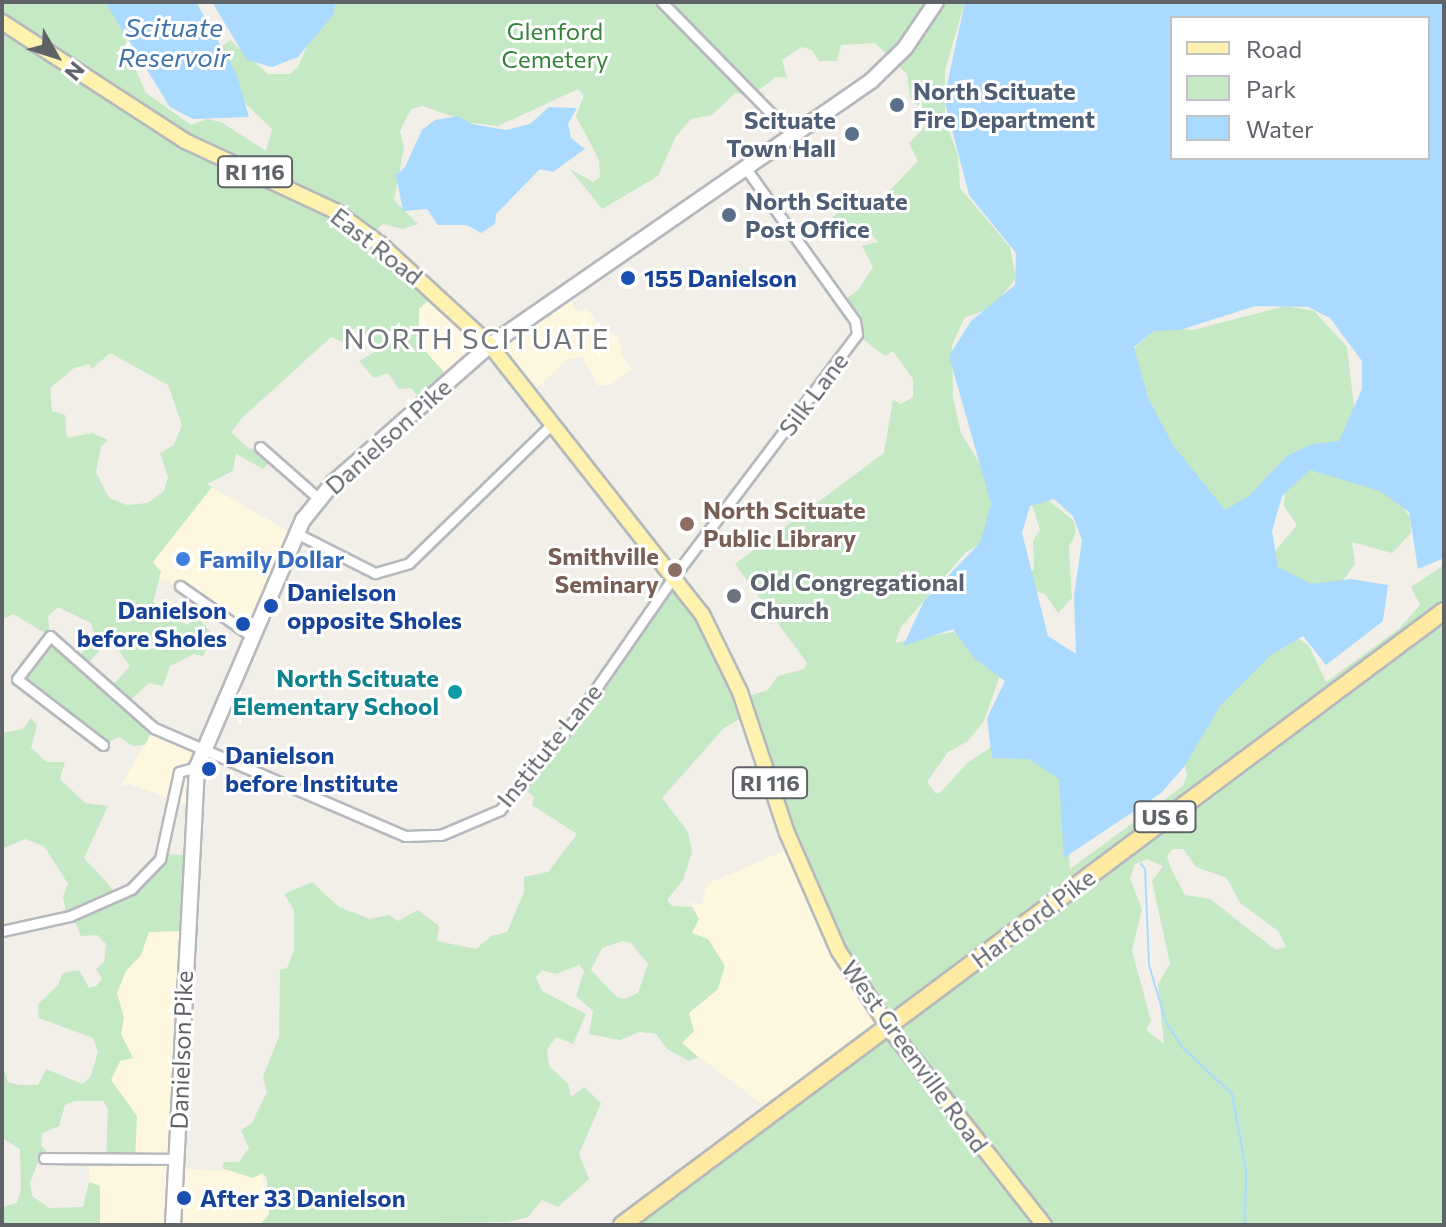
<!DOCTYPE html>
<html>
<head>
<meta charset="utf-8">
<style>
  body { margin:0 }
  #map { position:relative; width:1446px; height:1227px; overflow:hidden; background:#f1efe8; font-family:Commissioner,sans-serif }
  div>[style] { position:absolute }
  .commercial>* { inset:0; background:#fef7e0 }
  .green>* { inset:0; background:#c5e8c5 }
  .water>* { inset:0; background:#aadaff }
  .stream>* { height:2px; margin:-1px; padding:0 1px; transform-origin:1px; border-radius:1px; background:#aadaff }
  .roads { filter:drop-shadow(2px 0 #b5b8bc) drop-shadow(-2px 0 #b5b8bc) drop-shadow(0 2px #b5b8bc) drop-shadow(0 -2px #b5b8bc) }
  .minor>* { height:9px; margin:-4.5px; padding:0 4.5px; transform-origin:4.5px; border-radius:4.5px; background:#fff }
  .secondary>* { height:14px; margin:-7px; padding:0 7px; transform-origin:7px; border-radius:7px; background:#fff }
  .primary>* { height:14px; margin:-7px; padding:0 7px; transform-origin:7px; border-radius:7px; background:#fff2af }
  .trunk>* { height:16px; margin:-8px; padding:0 8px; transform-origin:8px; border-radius:8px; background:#feeaa1 }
  .dots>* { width:22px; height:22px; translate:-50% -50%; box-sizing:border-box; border:4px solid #fff; border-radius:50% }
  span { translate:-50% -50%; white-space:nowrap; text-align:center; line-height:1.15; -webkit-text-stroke:6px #fff; paint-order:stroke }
  .shield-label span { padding:2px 6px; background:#fff; border:2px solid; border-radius:6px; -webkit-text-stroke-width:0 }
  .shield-label { font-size:22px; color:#5f6368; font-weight:700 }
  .park-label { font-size:24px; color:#348238 }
  .service-label { font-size:24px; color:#4e5e75; font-weight:700 }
  .left { translate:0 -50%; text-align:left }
  .right { translate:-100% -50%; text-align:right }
  .street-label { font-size:24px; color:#5f6368 }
  .transit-label { font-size:24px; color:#164399; font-weight:700 }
  .education-label { font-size:24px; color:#785e54; font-weight:700 }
  .shop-label { font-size:24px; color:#366cbe; font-weight:700 }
  .worship-label { font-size:24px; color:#5b616d; font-weight:700 }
  .culture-label { font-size:24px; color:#0d838f; font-weight:700 }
  .water-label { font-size:26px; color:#4174aa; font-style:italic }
  .quarter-label { font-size:28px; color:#70757a; letter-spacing:2px }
  .frame { position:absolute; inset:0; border:4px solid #5f6368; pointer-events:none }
  .legend { position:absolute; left:1170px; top:16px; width:260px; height:144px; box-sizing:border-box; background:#fff; border:2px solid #bfc1c3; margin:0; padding:10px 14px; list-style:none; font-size:24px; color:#5f6368 }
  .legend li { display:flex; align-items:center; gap:16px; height:40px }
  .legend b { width:40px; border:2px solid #bfc1c3 }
  .north { position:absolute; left:16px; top:16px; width:80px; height:80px; -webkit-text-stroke:6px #fff; paint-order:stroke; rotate:129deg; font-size:22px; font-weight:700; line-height:32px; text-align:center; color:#5f6368 }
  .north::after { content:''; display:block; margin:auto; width:28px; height:36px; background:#5f6368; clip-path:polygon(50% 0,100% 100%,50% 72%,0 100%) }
</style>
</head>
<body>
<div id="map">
  <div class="commercial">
    <div style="clip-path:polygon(435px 294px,489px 345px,450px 379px,419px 344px,418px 308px)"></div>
    <div style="clip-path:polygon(566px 296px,578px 312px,587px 308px,602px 329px,619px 337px,622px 356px,633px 369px,610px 385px,598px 386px,582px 357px,568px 359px,531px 394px,492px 345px)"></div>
    <div style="clip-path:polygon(211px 487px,293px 534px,248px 634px,166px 579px,160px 582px,152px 563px)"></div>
    <div style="clip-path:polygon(153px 729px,200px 747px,191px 806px,129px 784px,121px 786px)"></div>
    <div style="clip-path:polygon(793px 847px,888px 1024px,770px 1110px,681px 1043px,689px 1031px,689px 1013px,708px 999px,723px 960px,692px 933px,699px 919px,690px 902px,702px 905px,707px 884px)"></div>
    <div style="clip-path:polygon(183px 931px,175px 1168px,262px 1173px,269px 1214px,260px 1225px,100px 1225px,100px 1186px,89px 1182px,89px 1161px,135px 1159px,136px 1116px,111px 1080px,120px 1061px,133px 1058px,121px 1034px,124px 1018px,117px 993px,126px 971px,141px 955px,149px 932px)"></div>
  </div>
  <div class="green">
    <div style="clip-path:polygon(evenodd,2px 2px,125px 2px,129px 24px,125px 46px,146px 93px,191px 125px,207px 119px,221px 122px,266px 151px,272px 129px,227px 86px,216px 51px,230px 40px,268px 74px,290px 74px,298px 67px,326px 2px,965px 2px,945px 70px,945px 121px,958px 155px,960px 188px,1010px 247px,1016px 278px,991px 309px,965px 317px,952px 345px,953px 397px,961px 433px,988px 477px,991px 507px,981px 544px,966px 552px,901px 627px,895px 643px,953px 632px,1005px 661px,984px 721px,968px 741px,948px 752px,927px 782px,936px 794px,941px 792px,967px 763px,993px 746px,1063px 753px,1070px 869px,1183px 786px,1187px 775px,1183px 758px,1238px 669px,1298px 638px,1309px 646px,1326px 682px,1400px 628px,1420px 605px,1411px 587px,1444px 565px,1444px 1225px,617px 1225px,887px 1026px,839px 953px,747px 715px,724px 728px,662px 798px,688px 832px,692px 852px,683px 880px,667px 900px,672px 906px,692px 907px,699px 919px,692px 933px,708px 939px,725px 966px,718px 989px,689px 1013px,694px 1031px,682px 1043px,698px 1057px,689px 1061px,667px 1049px,656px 1034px,640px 1032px,620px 1040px,589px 1034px,593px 1011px,576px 996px,584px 971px,579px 965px,556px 974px,542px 970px,536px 977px,542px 991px,586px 1014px,573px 1044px,556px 1037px,547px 1049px,549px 1066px,568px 1084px,571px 1097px,584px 1087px,601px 1103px,579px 1154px,589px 1179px,558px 1207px,542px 1200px,528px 1217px,508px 1222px,260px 1225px,269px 1214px,267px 1178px,262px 1173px,253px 1178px,222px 1168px,224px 1162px,239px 1162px,249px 1148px,241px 1130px,252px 1123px,267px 1092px,263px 1077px,279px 1036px,280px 970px,287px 968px,294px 950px,294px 910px,284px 894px,312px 882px,339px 907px,370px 919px,389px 915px,398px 921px,418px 910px,439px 926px,437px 941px,476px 949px,491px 936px,507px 932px,524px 892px,524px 877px,548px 872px,577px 834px,532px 805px,534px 797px,519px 783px,675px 576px,742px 698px,768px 690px,778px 676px,804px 669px,807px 663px,735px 564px,884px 453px,893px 400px,901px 404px,913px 397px,913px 379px,893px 351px,885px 356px,859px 336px,843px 301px,858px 290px,873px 267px,862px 246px,878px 242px,868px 230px,854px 235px,832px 217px,848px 208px,854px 213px,873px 208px,918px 161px,909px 143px,931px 120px,910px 98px,907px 74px,875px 43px,841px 45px,837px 61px,819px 61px,812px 50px,802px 47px,782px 60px,787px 78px,776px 77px,751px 96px,735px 93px,712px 115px,691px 119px,676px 136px,658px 176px,602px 209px,570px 169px,593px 182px,600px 177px,599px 160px,576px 116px,584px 95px,578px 89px,498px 126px,471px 123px,423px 106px,411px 109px,400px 131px,404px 147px,394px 200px,418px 224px,403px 229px,382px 224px,372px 237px,435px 294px,419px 309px,419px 344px,450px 379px,423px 403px,411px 388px,399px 389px,388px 373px,374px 378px,359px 361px,375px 352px,354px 328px,343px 342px,331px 337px,243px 417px,231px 432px,249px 449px,260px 448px,272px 459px,263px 469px,236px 454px,233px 471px,207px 484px,212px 487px,153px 562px,161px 572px,153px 602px,186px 625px,199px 618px,210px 632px,210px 643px,203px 656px,194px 654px,170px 666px,163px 686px,149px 683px,128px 702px,153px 729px,145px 745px,133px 746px,119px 737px,103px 745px,20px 682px,49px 637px,79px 656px,96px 638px,91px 623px,58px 607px,48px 616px,50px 636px,13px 614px,2px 620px,2px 2px,110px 353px,168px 385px,182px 425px,174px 445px,160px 453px,168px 477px,164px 491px,148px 503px,127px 505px,109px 498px,96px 472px,101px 446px,108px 440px,92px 433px,67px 438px,65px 415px,52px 411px,50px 388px,74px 368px,89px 364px,92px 369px,110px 353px,2px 2px,105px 644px,115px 645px,130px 666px,111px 687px,88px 664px,105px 644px,2px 2px,1173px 849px,1183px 849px,1196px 867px,1227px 878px,1240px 903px,1278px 931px,1286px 947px,1276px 950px,1210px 899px,1185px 895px,1171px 869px,1167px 856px,1173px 849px,2px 2px,1147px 859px,1163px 866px,1152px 881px,1170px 964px,1158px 984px,1164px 1044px,1146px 1030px,1151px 1021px,1132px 950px,1142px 909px,1130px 878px,1135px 864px,1147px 859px,2px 2px,623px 941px,631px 943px,648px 964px,638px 993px,625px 999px,617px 997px,591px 970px,602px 948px,623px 941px)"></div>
    <div style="clip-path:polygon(1285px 306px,1314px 311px,1347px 347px,1355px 416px,1347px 440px,1323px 466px,1233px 528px,1162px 445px,1131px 351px,1158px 327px,1193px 330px)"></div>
    <div style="clip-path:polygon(1359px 467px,1396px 498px,1410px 517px,1411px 533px,1392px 553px,1352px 542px,1355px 564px,1321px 611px,1266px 562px,1297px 525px,1284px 506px,1285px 489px,1320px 469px)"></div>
    <div style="clip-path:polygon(1041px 494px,1074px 521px,1076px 533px,1069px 547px,1072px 598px,1058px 613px,1045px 594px,1030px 590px,1026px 575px,1034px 569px,1033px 541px,1040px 530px,1031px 501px)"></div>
    <div style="clip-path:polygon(31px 718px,37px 725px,31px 748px,47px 762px,65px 762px,60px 779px,85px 803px,108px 806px,84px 858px,119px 896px,163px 854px,186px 855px,183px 931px,149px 932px,141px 955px,126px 971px,117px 993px,124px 1018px,121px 1034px,133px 1058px,120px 1061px,111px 1080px,137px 1116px,135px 1160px,106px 1159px,108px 1109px,103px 1101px,75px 1101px,65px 1105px,59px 1126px,42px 1133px,41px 1146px,54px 1158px,39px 1160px,30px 1182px,32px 1196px,49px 1208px,83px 1207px,89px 1182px,100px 1186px,100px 1225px,2px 1225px,2px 1207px,17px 1203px,21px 1189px,20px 1149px,2px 1138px,2px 1063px,8px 1082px,19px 1085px,38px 1085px,46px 1069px,82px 1084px,90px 1078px,98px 1052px,93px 1038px,39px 1018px,38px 1004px,58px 985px,63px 973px,79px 970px,89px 988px,96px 986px,102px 979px,96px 969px,104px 962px,106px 944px,97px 935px,81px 936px,73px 917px,67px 917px,63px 897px,68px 884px,44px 846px,25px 839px,2px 849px,2px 733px,23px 729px)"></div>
  </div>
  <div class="water">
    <div style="clip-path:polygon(105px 2px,196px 2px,236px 73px,249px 117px,193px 119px,170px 107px)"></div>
    <div style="clip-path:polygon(212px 2px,336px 2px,333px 15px,298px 57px,272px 67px,247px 60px)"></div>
    <div style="clip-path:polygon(evenodd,965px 2px,1444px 2px,1444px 558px,1418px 569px,1409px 512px,1380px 491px,1310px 470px,1282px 496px,1272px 531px,1278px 567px,1311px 584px,1351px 579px,1388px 585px,1383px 621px,1326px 665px,1303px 636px,1271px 655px,1220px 706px,1184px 767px,1161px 793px,1064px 858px,1059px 779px,1029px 759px,992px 758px,987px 718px,1005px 681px,974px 658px,953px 629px,903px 646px,924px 601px,980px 543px,991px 504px,949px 356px,971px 321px,1015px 285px,1016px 253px,969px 195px,944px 99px,965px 2px,1172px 18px,1428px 18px,1428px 158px,1172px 158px,1172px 18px,965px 2px,1255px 306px,1308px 307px,1330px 318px,1362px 361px,1362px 389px,1339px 441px,1312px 444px,1287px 456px,1249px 496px,1225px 510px,1173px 445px,1148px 398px,1134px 347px,1154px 331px,1180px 330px,1255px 306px,965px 2px,1054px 499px,1073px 516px,1082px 540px,1074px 596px,1076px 654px,1048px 636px,1022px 533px,1030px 506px,1054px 499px)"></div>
    <div style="clip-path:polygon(549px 107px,577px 108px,568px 124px,571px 138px,585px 149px,553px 172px,540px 169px,496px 214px,495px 224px,481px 233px,467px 225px,438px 225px,427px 209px,403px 211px,396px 175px,405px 167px,422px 130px,435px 120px,458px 116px,472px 124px,506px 130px,530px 124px)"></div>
  </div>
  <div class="stream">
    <div style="left:1141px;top:864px;width:6px;rotate:51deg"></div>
    <div style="left:1145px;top:869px;width:96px;rotate:87.6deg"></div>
    <div style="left:1149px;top:965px;width:59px;rotate:73.4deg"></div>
    <div style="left:1166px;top:1022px;width:31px;rotate:57deg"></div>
    <div style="left:1183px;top:1048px;width:67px;rotate:43.2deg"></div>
    <div style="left:1232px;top:1094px;width:78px;rotate:79.7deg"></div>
    <div style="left:1246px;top:1171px;width:54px;rotate:91.1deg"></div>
  </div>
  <div class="roads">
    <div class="minor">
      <div style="left:662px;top:2px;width:187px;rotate:45.6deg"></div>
      <div style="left:260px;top:447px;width:79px;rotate:41.4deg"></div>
      <div style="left:296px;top:533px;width:89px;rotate:26.9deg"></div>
      <div style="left:375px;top:573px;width:35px;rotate:-16deg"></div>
      <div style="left:409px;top:563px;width:201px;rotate:-44.2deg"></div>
      <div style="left:180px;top:586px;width:85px;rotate:35deg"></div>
      <div style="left:103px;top:745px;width:108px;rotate:-142.5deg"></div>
      <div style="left:17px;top:679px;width:54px;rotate:-52.5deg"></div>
      <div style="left:50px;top:636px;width:139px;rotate:41.5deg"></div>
      <div style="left:154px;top:728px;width:273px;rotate:23.3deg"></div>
      <div style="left:405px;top:836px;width:36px;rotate:-2deg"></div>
      <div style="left:441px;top:835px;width:64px;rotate:-23deg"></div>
      <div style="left:500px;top:810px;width:113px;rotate:-50.4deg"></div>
      <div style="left:572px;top:723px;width:180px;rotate:-55.2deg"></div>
      <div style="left:675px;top:575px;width:302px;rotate:-52.9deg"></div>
      <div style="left:857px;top:334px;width:13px;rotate:-99deg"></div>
      <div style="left:855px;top:321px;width:187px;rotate:-125.6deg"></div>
      <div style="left:2px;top:931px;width:70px;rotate:-12.4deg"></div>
      <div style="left:70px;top:916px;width:67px;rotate:-23.9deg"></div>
      <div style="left:131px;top:889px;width:42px;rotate:-46deg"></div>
      <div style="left:160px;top:859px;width:89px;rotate:-77.7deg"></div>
      <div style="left:179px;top:772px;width:19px;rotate:-16deg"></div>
      <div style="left:44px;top:1158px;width:133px;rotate:0.4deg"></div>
    </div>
    <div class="secondary">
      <div style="left:173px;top:1225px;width:459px;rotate:-87deg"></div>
      <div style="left:197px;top:767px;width:269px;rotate:-66.8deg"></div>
      <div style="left:303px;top:520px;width:48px;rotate:-51deg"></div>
      <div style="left:333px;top:483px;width:209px;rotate:-41.3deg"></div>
      <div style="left:490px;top:345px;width:464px;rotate:-34.7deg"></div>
      <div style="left:871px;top:81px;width:47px;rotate:-44.1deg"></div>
      <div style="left:905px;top:48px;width:55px;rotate:-56deg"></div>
    </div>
    <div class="primary">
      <div style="left:2px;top:22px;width:218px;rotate:33deg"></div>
      <div style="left:185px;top:141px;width:166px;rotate:25deg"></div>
      <div style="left:335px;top:211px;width:56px;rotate:36.3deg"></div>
      <div style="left:380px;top:244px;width:149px;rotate:42.6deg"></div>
      <div style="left:490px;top:345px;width:342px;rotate:51.8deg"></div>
      <div style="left:702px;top:614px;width:87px;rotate:64deg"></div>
      <div style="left:740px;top:692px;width:149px;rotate:71.6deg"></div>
      <div style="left:787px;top:833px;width:128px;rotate:66.4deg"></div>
      <div style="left:838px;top:950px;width:93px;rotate:56.8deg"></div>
      <div style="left:889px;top:1028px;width:251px;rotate:51.8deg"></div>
    </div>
    <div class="trunk">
      <div style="left:622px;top:1225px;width:1026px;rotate:-36.76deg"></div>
    </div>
  </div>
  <div class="dots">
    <div style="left:897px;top:105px;background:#5c6f8a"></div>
    <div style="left:852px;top:134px;background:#5c6f8a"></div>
    <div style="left:729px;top:215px;background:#5c6f8a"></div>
    <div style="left:628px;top:278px;background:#1a4fb4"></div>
    <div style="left:687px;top:524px;background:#8d6e63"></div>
    <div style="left:183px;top:559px;background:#3f7fe0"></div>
    <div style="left:675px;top:570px;background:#8d6e63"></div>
    <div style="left:734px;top:596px;background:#6b7280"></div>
    <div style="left:271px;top:606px;background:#1a4fb4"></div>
    <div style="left:243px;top:624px;background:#1a4fb4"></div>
    <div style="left:455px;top:692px;background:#0f9aa8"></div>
    <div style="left:209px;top:769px;background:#1a4fb4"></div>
    <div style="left:184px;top:1198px;background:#1a4fb4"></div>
  </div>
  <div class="shield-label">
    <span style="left:255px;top:172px">RI 116</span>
    <span style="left:770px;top:783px">RI 116</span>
    <span style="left:1165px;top:817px">US 6</span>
  </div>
  <div class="park-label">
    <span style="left:555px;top:45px">Glenford<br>Cemetery</span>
  </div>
  <div class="service-label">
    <span class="left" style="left:913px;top:105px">North Scituate<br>Fire Department</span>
    <span class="right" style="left:836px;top:134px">Scituate<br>Town Hall</span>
    <span class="left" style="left:745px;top:215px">North Scituate<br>Post Office</span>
  </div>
  <div class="street-label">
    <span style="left:377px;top:246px;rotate:38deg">East Road</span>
    <span style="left:813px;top:394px;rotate:-53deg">Silk Lane</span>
    <span style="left:388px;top:436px;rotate:-42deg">Danielson Pike</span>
    <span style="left:549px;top:745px;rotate:-51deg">Institute Lane</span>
    <span style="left:1033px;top:918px;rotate:-37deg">Hartford Pike</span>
    <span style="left:181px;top:1050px;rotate:-88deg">Danielson Pike</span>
    <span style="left:915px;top:1056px;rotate:54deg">West Greenville Road</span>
  </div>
  <div class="transit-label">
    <span class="left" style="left:644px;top:278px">155 Danielson</span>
    <span class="left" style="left:287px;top:606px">Danielson<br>opposite Sholes</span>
    <span class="right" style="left:227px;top:624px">Danielson<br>before Sholes</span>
    <span class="left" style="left:225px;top:769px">Danielson<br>before Institute</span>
    <span class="left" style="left:200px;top:1198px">After 33 Danielson</span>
  </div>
  <div class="education-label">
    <span class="left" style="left:703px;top:524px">North Scituate<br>Public Library</span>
    <span class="right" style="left:659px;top:570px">Smithville<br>Seminary</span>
  </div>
  <div class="shop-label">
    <span class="left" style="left:199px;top:559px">Family Dollar</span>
  </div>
  <div class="worship-label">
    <span class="left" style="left:750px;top:596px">Old Congregational<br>Church</span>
  </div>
  <div class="culture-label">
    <span class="right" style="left:439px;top:692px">North Scituate<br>Elementary School</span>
  </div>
  <div class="water-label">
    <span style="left:174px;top:42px">Scituate<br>Reservoir</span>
  </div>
  <div class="quarter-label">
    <span style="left:477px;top:338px">NORTH SCITUATE</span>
  </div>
  <div class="frame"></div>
  <ul class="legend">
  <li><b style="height:10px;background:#fff2af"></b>Road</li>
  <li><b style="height:22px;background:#c5e8c5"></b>Park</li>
  <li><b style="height:22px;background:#aadaff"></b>Water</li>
  </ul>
  <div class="north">N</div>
</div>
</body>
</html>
